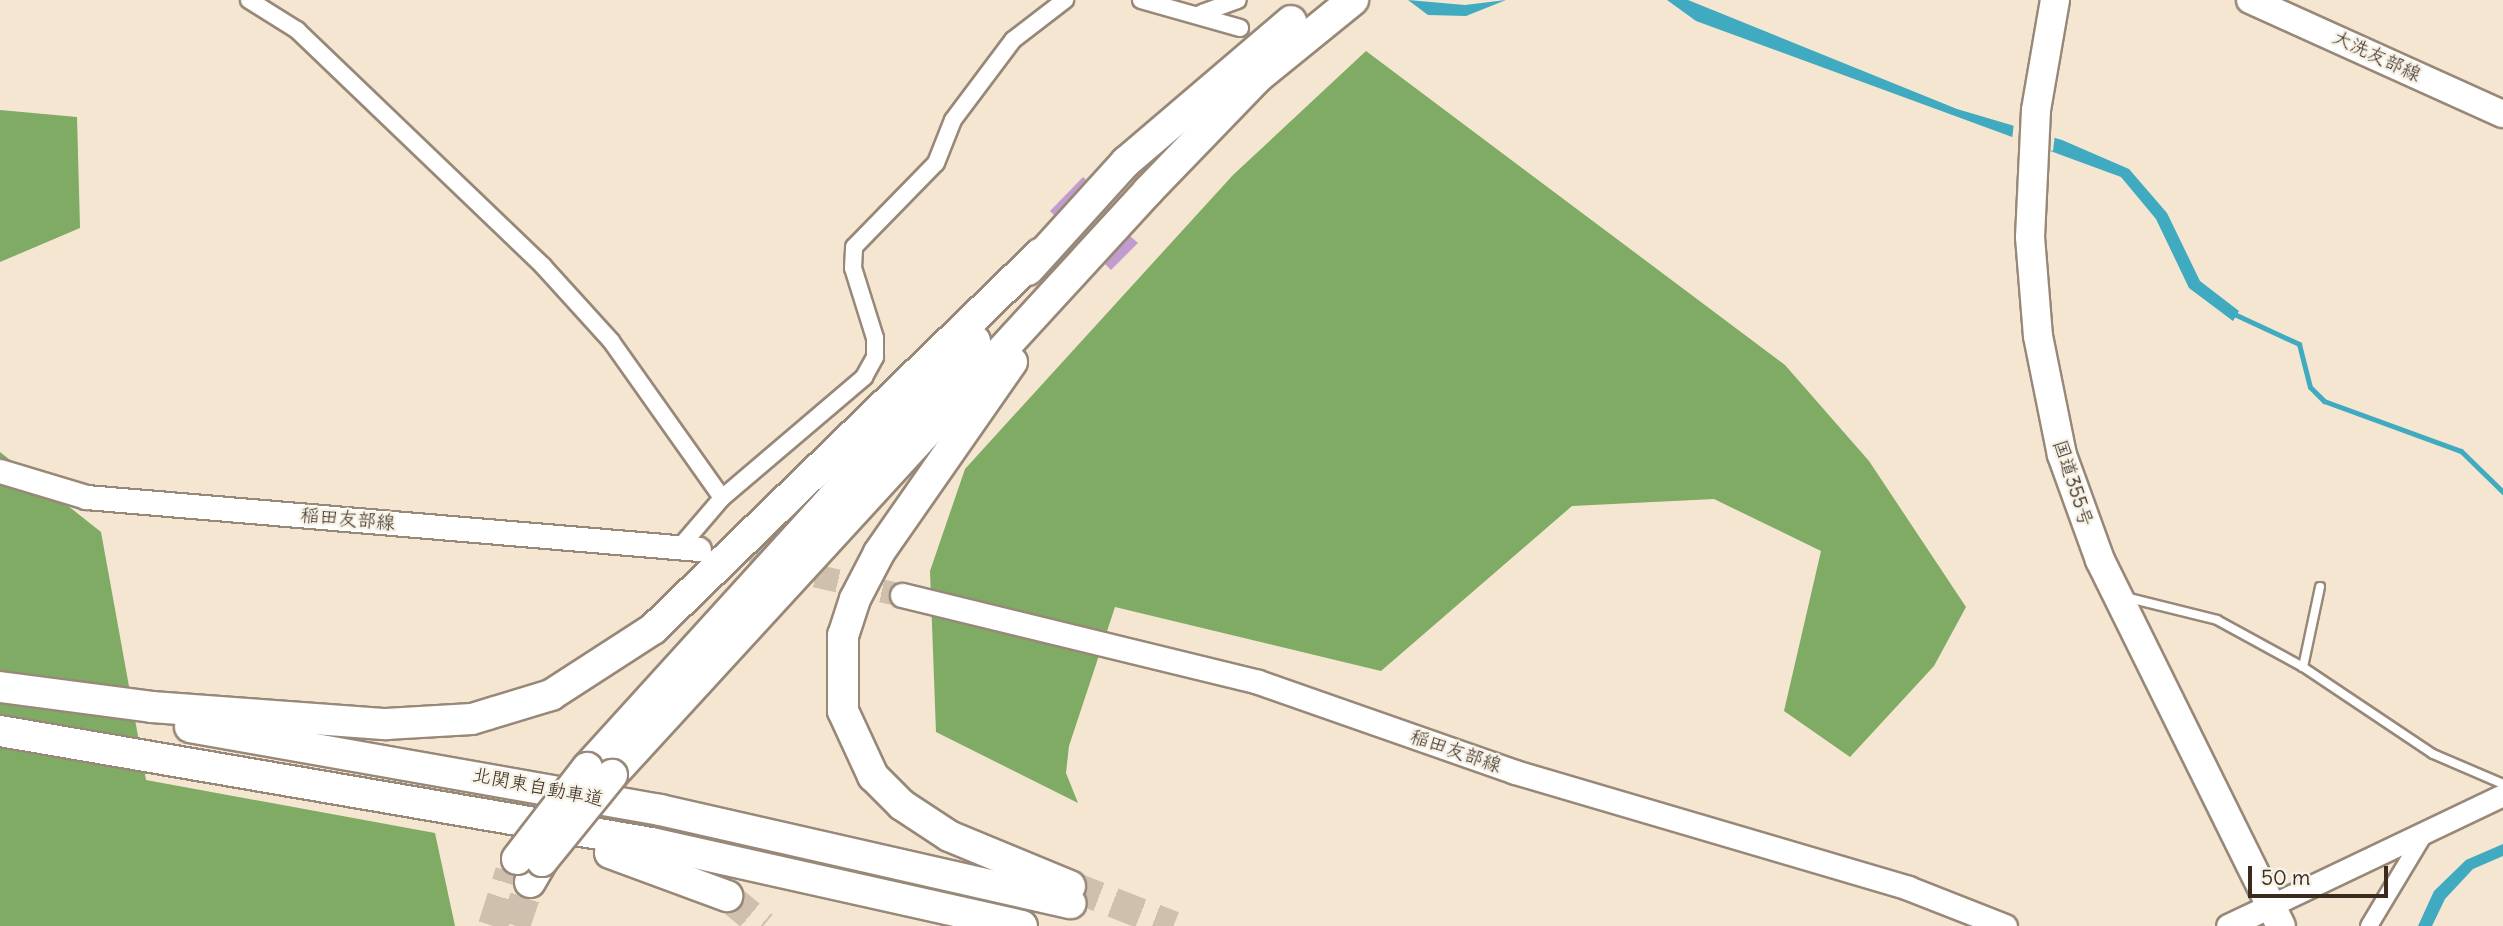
<!DOCTYPE html>
<html>
<head>
<meta charset="utf-8">
<style>
  body { margin:0 }
  #map { position:relative; width:2503px; height:926px; overflow:hidden; background:#f4e6d1; font-family:Delius,"Klee One",sans-serif }
  div>[style] { position:absolute }
  .forest>* { inset:0; background:#7fab64 }
  .water>* { inset:0; background:#40aac0 }
  .pier>* { inset:0; background:#f4e6d1 }
  .stream>* { height:5px; margin:-2.5px; padding:0 2.5px; transform-origin:2.5px; border-radius:2.5px; background:#40aac0 }
  .building>* { inset:0; background:#c29cce }
  .secondary-tunnel>* { height:23px; margin-top:-11.5px; transform-origin:0; background:repeating-linear-gradient(90deg,#cfc0ad 0 23px,transparent 0 34px) }
  .motorway-tunnel>* { height:30px; margin-top:-15px; transform-origin:0; background:repeating-linear-gradient(90deg,#cfc0ad 0 30px,transparent 0 45px) }
  .roads { filter:drop-shadow(2px 0 #988878) drop-shadow(-2px 0 #988878) drop-shadow(0 2px #988878) drop-shadow(0 -2px #988878) }
  .service>* { height:8px; margin:-4px; padding:0 4px; transform-origin:4px; border-radius:4px; background:#fff }
  .minor>* { height:16px; margin:-8px; padding:0 8px; transform-origin:8px; border-radius:8px; background:#fff }
  .tertiary>* { height:21px; margin:-10.5px; padding:0 10.5px; transform-origin:10.5px; border-radius:10.5px; background:#fff }
  .secondary>* { height:23px; margin:-11.5px; padding:0 11.5px; transform-origin:11.5px; border-radius:11.5px; background:#fff }
  .primary>* { height:26px; margin:-13px; padding:0 13px; transform-origin:13px; border-radius:13px; background:#fff }
  .trunk>* { height:28px; margin:-14px; padding:0 14px; transform-origin:14px; border-radius:14px; background:#fff }
  .motorway>* { height:30px; margin:-15px; padding:0 15px; transform-origin:15px; border-radius:15px; background:#fff }
  .bridges { filter:drop-shadow(2px 0 #988878) drop-shadow(-2px 0 #988878) drop-shadow(0 2px #988878) drop-shadow(0 -2px #988878) }
  .motorway-bridge>* { height:30px; margin:-15px; padding:0 15px; transform-origin:15px; border-radius:15px; background:#fff }
  span { translate:-50% -50%; white-space:nowrap; text-align:center; line-height:1.15; -webkit-text-stroke:5px #f7f3e8; paint-order:stroke }
  .street-label { font-size:19px; color:#3b2a1e }
  .scale { position:absolute; left:2248px; top:866px; width:140px; height:32px; box-sizing:border-box; border:4px solid #3b2a1e; border-top:0; padding-left:9px; font-size:21px; line-height:24px; white-space:nowrap; color:#3b2a1e; -webkit-text-stroke:5px #f7f3e8; paint-order:stroke }
</style>
</head>
<body>
<div id="map">
  <div class="forest">
    <div style="clip-path:polygon(1366px 51px,1785px 365px,1869px 461px,1966px 607px,1934px 666px,1850px 757px,1784px 711px,1821px 551px,1714px 499px,1572px 506px,1381px 671px,1115px 607px,1069px 746px,1066px 773px,1078px 803px,936px 732px,930px 571px,965px 469px,1233px 175px)"></div>
    <div style="clip-path:polygon(0 110px,77px 117px,80px 228px,0 262px)"></div>
    <div style="clip-path:polygon(0 452px,101px 532px,146px 780px,435px 833px,455px 926px,0 926px)"></div>
  </div>
  <div class="water">
    <div style="clip-path:polygon(1408px 0,1465px 5px,1506px 0,1466px 16px,1428px 15px)"></div>
    <div style="clip-path:polygon(1667px 0,1688px 0,1957px 109px,2062px 140px,2129px 169px,2167px 213px,2200px 281px,2239px 311px,2233px 321px,2189px 288px,2156px 219px,2121px 177px,1696px 21px)"></div>
    <div style="clip-path:polygon(2503px 844px,2503px 856px,2473px 869px,2445px 899px,2432px 926px,2418px 926px,2434px 891px,2466px 860px)"></div>
  </div>
  <div class="pier">
    <div style="clip-path:polygon(2014px 122px,2055px 134px,2053px 151px,2012px 140px)"></div>
  </div>
  <div class="stream">
    <div style="left:2232px;top:313px;width:74px;rotate:24.8deg"></div>
    <div style="left:2299px;top:344px;width:44px;rotate:75.7deg"></div>
    <div style="left:2310px;top:387px;width:20px;rotate:45deg"></div>
    <div style="left:2324px;top:401px;width:146px;rotate:20.1deg"></div>
    <div style="left:2461px;top:451px;width:59px;rotate:44.3deg"></div>
  </div>
  <div class="building">
    <div style="clip-path:polygon(1083px 177px,1086px 180px,1054px 215px,1050px 211px)"></div>
    <div style="clip-path:polygon(1130px 236px,1138px 243px,1111px 270px,1105px 264px)"></div>
  </div>
  <div class="secondary-tunnel">
    <div style="left:716px;top:553px;width:191px;rotate:12.7deg"></div>
  </div>
  <div class="motorway-tunnel">
    <div style="left:1071px;top:886px;width:110px;rotate:21.4deg"></div>
    <div style="left:727px;top:896px;width:47px;rotate:39.8deg"></div>
    <div style="left:493px;top:926px;width:57px;rotate:-72.5deg"></div>
    <div style="left:515px;top:926px;width:46px;rotate:-71.2deg"></div>
  </div>
  <div class="roads">
    <div class="service">
      <div style="left:2320px;top:587px;width:82px;rotate:102deg"></div>
      <div style="left:2303px;top:667px;width:156px;rotate:33.8deg"></div>
      <div style="left:2433px;top:754px;width:76px;rotate:23.2deg"></div>
      <div style="left:2125px;top:597px;width:95px;rotate:14deg"></div>
      <div style="left:2217px;top:620px;width:98px;rotate:28.7deg"></div>
    </div>
    <div class="minor">
      <div style="left:249px;top:0;width:57px;rotate:32deg"></div>
      <div style="left:297px;top:30px;width:341px;rotate:43.8deg"></div>
      <div style="left:543px;top:266px;width:101px;rotate:47.8deg"></div>
      <div style="left:611px;top:341px;width:192px;rotate:54.7deg"></div>
      <div style="left:1141px;top:0;width:103px;rotate:15.8deg"></div>
      <div style="left:1202px;top:13px;width:38px;rotate:-20deg"></div>
      <div style="left:680px;top:547px;width:65px;rotate:-49.4deg"></div>
      <div style="left:722px;top:498px;width:187px;rotate:-40.4deg"></div>
      <div style="left:864px;top:377px;width:23px;rotate:-61deg"></div>
      <div style="left:875px;top:357px;width:19px;rotate:-90deg"></div>
      <div style="left:875px;top:338px;width:73px;rotate:-107.4deg"></div>
      <div style="left:853px;top:268px;width:21px;rotate:-87deg"></div>
      <div style="left:854px;top:247px;width:117px;rotate:-45.7deg"></div>
      <div style="left:936px;top:163px;width:46px;rotate:-68.4deg"></div>
      <div style="left:953px;top:120px;width:100px;rotate:-53.1deg"></div>
      <div style="left:1013px;top:40px;width:66px;rotate:-37.6deg"></div>
      <div style="left:2369px;top:926px;width:111px;rotate:-59deg"></div>
    </div>
    <div class="tertiary">
      <div style="left:2270px;top:906px;width:258px;rotate:-25.5deg"></div>
    </div>
    <div class="secondary">
      <div style="left:0;top:471px;width:90px;rotate:16.8deg"></div>
      <div style="left:86px;top:497px;width:615px;rotate:4.85deg"></div>
      <div style="left:902px;top:595px;width:366px;rotate:13.7deg"></div>
      <div style="left:1258px;top:682px;width:272px;rotate:19.3deg"></div>
      <div style="left:1515px;top:772px;width:410px;rotate:16.4deg"></div>
      <div style="left:1908px;top:888px;width:104px;rotate:21.4deg"></div>
      <div style="left:2228px;top:926px;width:47px;rotate:-25.5deg"></div>
    </div>
    <div class="primary">
      <div style="left:2250px;top:0;width:277px;rotate:24.3deg"></div>
    </div>
    <div class="trunk">
      <div style="left:2055px;top:0;width:112px;rotate:99.8deg"></div>
      <div style="left:2036px;top:110px;width:127px;rotate:92.7deg"></div>
      <div style="left:2030px;top:237px;width:99px;rotate:85.4deg"></div>
      <div style="left:2038px;top:336px;width:121px;rotate:78.6deg"></div>
      <div style="left:2062px;top:455px;width:112px;rotate:70.1deg"></div>
      <div style="left:2100px;top:560px;width:408px;rotate:63.7deg"></div>
    </div>
    <div class="motorway">
      <div style="left:1028px;top:270px;width:146px;rotate:-47.8deg"></div>
      <div style="left:1126px;top:162px;width:217px;rotate:-40.5deg"></div>
      <div style="left:1012px;top:362px;width:233px;rotate:124.9deg"></div>
      <div style="left:879px;top:553px;width:52px;rotate:117.6deg"></div>
      <div style="left:855px;top:599px;width:38px;rotate:108deg"></div>
      <div style="left:843px;top:635px;width:76px;rotate:90deg"></div>
      <div style="left:843px;top:711px;width:72px;rotate:65.2deg"></div>
      <div style="left:873px;top:776px;width:41px;rotate:45deg"></div>
      <div style="left:902px;top:805px;width:56px;rotate:33.4deg"></div>
      <div style="left:949px;top:836px;width:131px;rotate:22.5deg"></div>
      <div style="left:0;top:687px;width:153px;rotate:7.5deg"></div>
      <div style="left:152px;top:707px;width:235px;rotate:4.2deg"></div>
      <div style="left:386px;top:724px;width:86px;rotate:-3.3deg"></div>
      <div style="left:472px;top:719px;width:83px;rotate:-16.9deg"></div>
      <div style="left:551px;top:695px;width:121px;rotate:-32.9deg"></div>
      <div style="left:653px;top:629px;width:539px;rotate:-44.1deg"></div>
      <div style="left:190px;top:727px;width:477px;rotate:10deg"></div>
      <div style="left:660px;top:810px;width:421px;rotate:12.8deg"></div>
      <div style="left:0;top:731px;width:661px;rotate:9.76deg"></div>
      <div style="left:651px;top:843px;width:380px;rotate:12.6deg"></div>
      <div style="left:587px;top:768px;width:577px;rotate:-47.74deg"></div>
      <div style="left:612px;top:775px;width:793px;rotate:-47.45deg"></div>
      <div style="left:1148px;top:191px;width:157px;rotate:-46deg"></div>
      <div style="left:1257px;top:78px;width:124px;rotate:-39.1deg"></div>
      <div style="left:610px;top:853px;width:125px;rotate:20.2deg"></div>
      <div style="left:530px;top:882px;width:24px;rotate:-60deg"></div>
    </div>
  </div>
  <div class="bridges">
    <div class="motorway-bridge">
      <div style="left:517px;top:859px;width:115px;rotate:-52.4deg"></div>
      <div style="left:542px;top:861px;width:111px;rotate:-50.9deg"></div>
    </div>
  </div>
  <div class="street-label">
    <span style="left:2377px;top:56px;rotate:25deg">大洗友部線</span>
    <span style="left:2073px;top:483px;rotate:72deg">国道355号</span>
    <span style="left:348px;top:519px;rotate:5deg">稲田友部線</span>
    <span style="left:1456px;top:751px;rotate:19deg">稲田友部線</span>
    <span style="left:538px;top:787px;rotate:11deg">北関東自動車道</span>
  </div>
  <div class="scale">50 m</div>
</div>
</body>
</html>
